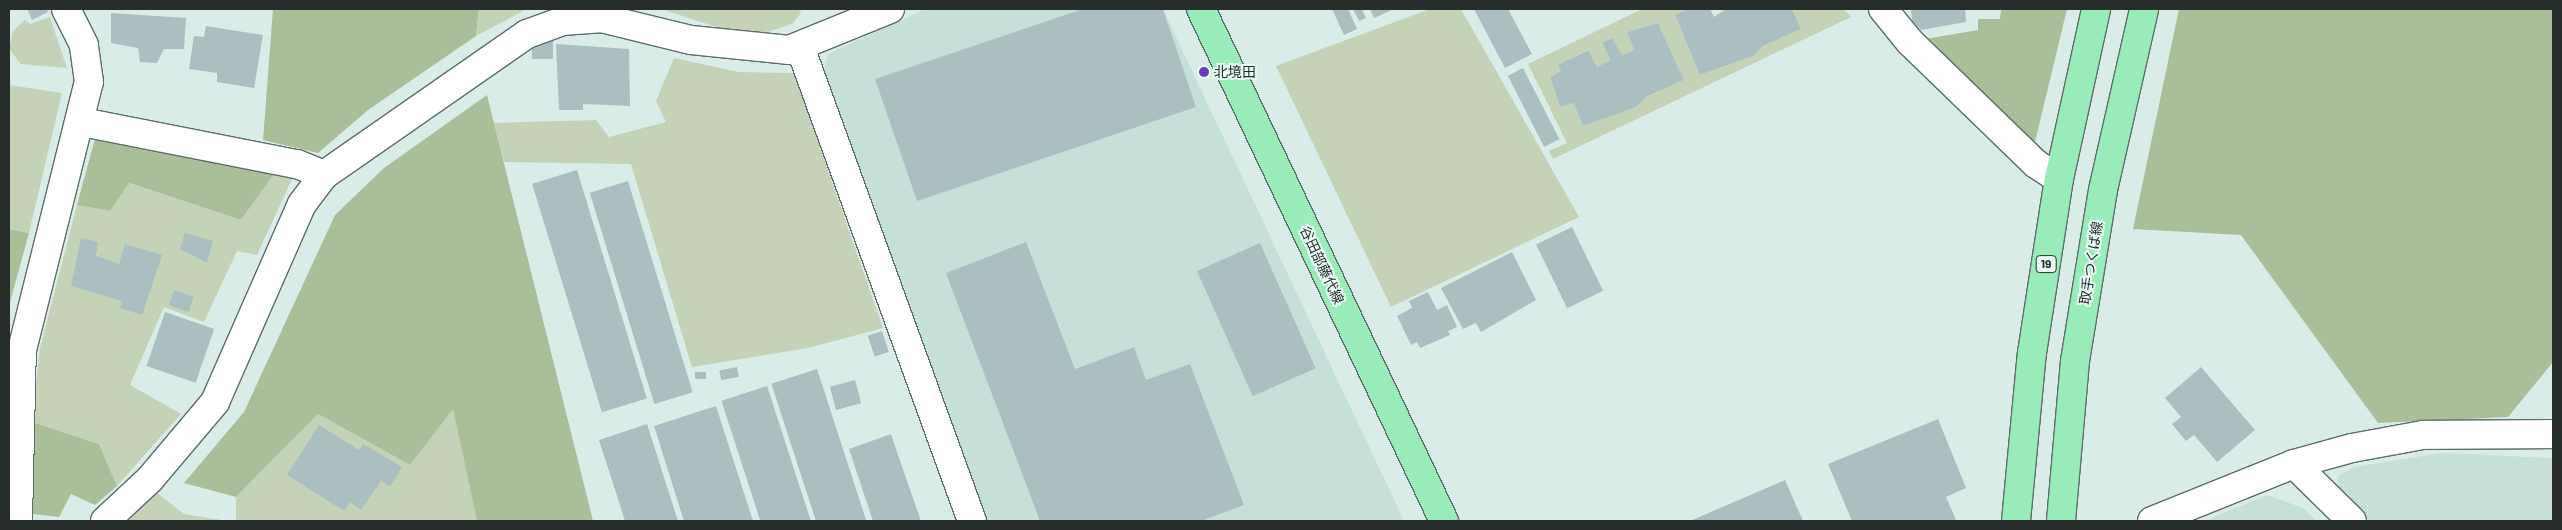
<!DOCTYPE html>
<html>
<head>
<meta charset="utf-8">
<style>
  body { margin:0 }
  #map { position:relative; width:2562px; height:530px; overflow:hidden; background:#daece7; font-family:Barlow,"Noto Sans JP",sans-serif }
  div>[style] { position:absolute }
  .built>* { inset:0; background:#c6e0d9 }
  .green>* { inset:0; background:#c4d3b7 }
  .forest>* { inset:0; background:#aabe99 }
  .building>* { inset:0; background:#acbfc0; transform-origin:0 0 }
  .roads { filter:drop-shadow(1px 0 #5d6d69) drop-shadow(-1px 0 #5d6d69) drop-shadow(0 1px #5d6d69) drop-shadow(0 -1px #5d6d69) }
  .minor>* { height:28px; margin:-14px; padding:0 14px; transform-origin:14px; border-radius:14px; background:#fff }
  .major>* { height:28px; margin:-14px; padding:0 14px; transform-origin:14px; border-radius:14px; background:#99ebba }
  .dots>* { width:14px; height:14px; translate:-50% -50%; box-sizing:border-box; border:2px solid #e7faf5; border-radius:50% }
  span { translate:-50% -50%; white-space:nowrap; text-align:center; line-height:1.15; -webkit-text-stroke:4px #e7faf5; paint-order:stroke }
  .shield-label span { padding:1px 4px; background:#e7faf5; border:1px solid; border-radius:4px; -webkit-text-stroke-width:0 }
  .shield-label { font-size:12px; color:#272d2b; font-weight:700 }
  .poi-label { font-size:14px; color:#272d2b }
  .left { translate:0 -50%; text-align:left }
  .street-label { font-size:14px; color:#272d2b }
  .frame { position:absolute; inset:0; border:10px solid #272d2b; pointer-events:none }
</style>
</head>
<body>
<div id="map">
  <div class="built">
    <div style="clip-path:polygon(925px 9px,1163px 9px,1404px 521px,988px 521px,824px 69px,828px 54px)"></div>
    <div style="clip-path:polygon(2441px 453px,2553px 458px,2553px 521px,2365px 521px,2337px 494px,2338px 476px,2354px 467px)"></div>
    <div style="clip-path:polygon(2267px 495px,2303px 508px,2317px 521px,2204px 521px)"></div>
  </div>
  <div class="green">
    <div style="clip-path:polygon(479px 9px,527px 9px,476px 36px)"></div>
    <div style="clip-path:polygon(661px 9px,799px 9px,801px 13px,792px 24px,767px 32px,738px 34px)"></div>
    <div style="clip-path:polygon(1430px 9px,1461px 9px,1579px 217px,1391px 307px,1276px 66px)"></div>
    <div style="clip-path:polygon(evenodd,1642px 9px,1687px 9px,1675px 15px,1700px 75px,1753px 56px,1763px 46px,1801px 29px,1792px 9px,1844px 9px,1851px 17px,1553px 159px,1549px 151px,1567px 143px,1528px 64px,1642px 9px,1658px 23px,1684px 80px,1583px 126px,1574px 103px,1560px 107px,1550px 77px,1561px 71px,1559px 65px,1587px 50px,1597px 67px,1610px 60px,1602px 43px,1612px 38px,1622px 55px,1634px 50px,1627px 32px,1658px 23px)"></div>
    <div style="clip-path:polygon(50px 17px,67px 68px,21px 64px,9px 49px,13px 31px,25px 20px,30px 24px)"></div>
    <div style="clip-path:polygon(674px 58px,739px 72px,794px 73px,883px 328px,808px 348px,692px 367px,631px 164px,504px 162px,494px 123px,596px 120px,609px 137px,666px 122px,656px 101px)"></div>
    <div style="clip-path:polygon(9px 85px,62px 93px,29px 233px,9px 229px)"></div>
    <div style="clip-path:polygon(277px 170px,292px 179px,257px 255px,237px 251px,204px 322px,164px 307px,130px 385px,181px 414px,117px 486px,99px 444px,32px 422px,40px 348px,77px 205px,110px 211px,128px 183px,241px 220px)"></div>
    <div style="clip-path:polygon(453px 408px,477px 521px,236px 521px,236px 497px,318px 414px,410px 465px)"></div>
    <div style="clip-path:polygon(156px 492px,184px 514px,228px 521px,127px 521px)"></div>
  </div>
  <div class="forest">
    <div style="clip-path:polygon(273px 9px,479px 9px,476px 36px,368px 110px,318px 153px,263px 140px)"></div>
    <div style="clip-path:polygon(2001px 9px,2067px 9px,2035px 142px,2028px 140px,1925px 39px,1978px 30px,1978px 19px,2000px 19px)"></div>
    <div style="clip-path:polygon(2179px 9px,2553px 9px,2553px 362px,2508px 417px,2378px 423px,2241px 235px,2133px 229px)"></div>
    <div style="clip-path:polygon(487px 95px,593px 521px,477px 521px,453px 409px,410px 465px,318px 414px,236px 497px,184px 483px,244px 412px,335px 215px,384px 168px)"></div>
    <div style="clip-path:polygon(96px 135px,277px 170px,241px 220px,129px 183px,110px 211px,77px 205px)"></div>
    <div style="clip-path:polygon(9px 229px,29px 233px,9px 306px)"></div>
    <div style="clip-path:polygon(32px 422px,99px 444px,117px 486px,95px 505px,71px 494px,59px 517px,33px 514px)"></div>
  </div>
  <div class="building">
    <div style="clip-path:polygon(27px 9px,47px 9px,48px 12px,32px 20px)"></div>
    <div style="clip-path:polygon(1083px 9px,1163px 9px,1196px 107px,917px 201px,875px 79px)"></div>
    <div style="clip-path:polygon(1332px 9px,1348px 9px,1357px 29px,1344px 35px)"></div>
    <div style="clip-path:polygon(1353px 9px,1362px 9px,1366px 18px,1359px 21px)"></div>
    <div style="clip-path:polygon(1370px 9px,1394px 9px,1374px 18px)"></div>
    <div style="clip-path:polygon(1474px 9px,1508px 9px,1532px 54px,1505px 68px)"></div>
    <div style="clip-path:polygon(1687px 9px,1710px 9px,1714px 17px,1726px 9px,1792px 9px,1801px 29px,1763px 46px,1753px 56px,1700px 75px,1675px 15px)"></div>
    <div style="clip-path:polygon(1911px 9px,1965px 9px,1966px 22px,1921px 30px,1912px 21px)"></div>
    <div style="clip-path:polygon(111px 13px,186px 18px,184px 49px,164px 49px,157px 63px,140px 62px,138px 48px,111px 43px)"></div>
    <div style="clip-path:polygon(1658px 23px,1684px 80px,1646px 97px,1636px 107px,1583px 126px,1574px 103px,1560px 107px,1550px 77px,1561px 71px,1558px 65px,1588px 50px,1597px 67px,1610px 60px,1602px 43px,1612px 38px,1622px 55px,1634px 50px,1627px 32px)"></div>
    <div style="clip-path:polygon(206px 26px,263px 35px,254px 88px,217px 82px,217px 73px,189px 69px,194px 36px,204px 37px)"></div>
    <div style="left:532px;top:40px;width:21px;height:19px"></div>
    <div style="clip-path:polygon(556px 44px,629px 49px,630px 106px,583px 104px,583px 110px,559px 110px)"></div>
    <div style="left:1523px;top:68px;width:80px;height:17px;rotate:63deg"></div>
    <div style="left:577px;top:170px;width:239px;height:47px;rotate:73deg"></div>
    <div style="left:628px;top:181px;width:221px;height:40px;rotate:73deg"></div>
    <div style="left:1572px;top:227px;width:71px;height:40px;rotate:64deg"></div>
    <div style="clip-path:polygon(185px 233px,213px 241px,207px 263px,180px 249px)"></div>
    <div style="clip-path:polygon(81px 238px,98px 242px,96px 256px,119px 264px,125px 244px,162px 255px,142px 315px,120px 308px,122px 301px,71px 286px)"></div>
    <div style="clip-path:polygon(1026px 242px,1075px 369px,1134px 347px,1146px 380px,1190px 364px,1244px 505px,1201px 521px,1040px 521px,946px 273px)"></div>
    <div style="left:1260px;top:243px;width:137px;height:69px;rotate:66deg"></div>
    <div style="clip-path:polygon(1512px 252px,1536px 300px,1481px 332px,1476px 323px,1463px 329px,1441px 288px)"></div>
    <div style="left:174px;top:290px;width:21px;height:16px;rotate:19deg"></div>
    <div style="clip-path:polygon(1428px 292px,1437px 310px,1447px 305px,1457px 327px,1448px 331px,1450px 335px,1420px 348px,1417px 342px,1411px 345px,1397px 316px,1412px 308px,1409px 301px)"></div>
    <div style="left:165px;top:312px;width:52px;height:57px;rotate:19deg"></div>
    <div style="left:882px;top:331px;width:22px;height:15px;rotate:72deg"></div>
    <div style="left:737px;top:367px;width:10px;height:18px;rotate:79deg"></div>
    <div style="clip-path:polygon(2201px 367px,2255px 430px,2217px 462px,2194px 435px,2186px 441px,2172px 424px,2181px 417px,2165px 398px)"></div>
    <div style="left:817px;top:369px;width:160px;height:48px;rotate:72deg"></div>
    <div style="left:695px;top:372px;width:11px;height:7px"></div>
    <div style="left:855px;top:380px;width:24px;height:26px;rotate:75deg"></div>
    <div style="left:767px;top:386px;width:142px;height:48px;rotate:72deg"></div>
    <div style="clip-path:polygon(716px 406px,753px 521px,684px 521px,654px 426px)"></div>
    <div style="clip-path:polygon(1938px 419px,1966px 488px,1946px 497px,1956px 520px,1852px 521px,1828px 464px)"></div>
    <div style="clip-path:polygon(647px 424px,678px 521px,625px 521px,599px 440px)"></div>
    <div style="clip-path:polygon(319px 425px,359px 450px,363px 444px,402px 467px,390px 487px,381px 481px,361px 510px,350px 502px,344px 511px,287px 475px)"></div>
    <div style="clip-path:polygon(891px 434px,898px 455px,921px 521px,873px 521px,849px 449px)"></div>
    <div style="clip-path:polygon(1785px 480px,1803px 521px,1690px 521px)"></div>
  </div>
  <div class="roads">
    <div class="minor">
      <div style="left:1883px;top:9px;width:43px;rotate:50.7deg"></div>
      <div style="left:1910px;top:42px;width:175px;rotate:44.1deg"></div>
      <div style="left:2036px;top:164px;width:27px;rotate:33deg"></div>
      <div style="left:800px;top:47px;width:504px;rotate:70.06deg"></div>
      <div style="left:82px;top:122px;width:219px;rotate:11.1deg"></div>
      <div style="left:297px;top:164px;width:29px;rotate:22deg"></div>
      <div style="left:2294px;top:464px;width:81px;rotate:44.5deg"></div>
      <div style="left:18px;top:521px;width:171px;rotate:-88.7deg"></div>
      <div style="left:22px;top:350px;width:276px;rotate:-76deg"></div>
      <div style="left:89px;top:82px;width:37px;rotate:-98deg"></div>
      <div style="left:84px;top:45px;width:40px;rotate:-116.6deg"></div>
      <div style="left:105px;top:521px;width:62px;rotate:-43deg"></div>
      <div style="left:150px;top:479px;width:101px;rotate:-49.8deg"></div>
      <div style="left:215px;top:402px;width:216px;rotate:-66.3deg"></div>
      <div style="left:302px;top:204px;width:36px;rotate:-53deg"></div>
      <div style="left:324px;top:175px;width:247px;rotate:-34.8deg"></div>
      <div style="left:527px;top:34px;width:37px;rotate:-20deg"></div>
      <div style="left:562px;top:21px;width:39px;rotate:-4deg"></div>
      <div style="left:601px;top:18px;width:93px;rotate:13.7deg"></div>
      <div style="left:691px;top:40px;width:99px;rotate:5.8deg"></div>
      <div style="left:789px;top:50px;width:109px;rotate:-22.1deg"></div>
      <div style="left:2152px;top:521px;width:153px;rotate:-21.9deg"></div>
      <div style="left:2294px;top:464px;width:60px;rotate:-15.4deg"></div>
      <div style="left:2352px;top:448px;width:72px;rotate:-10.4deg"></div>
      <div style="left:2423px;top:435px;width:130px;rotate:-0.4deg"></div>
    </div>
    <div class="major">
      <div style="left:1201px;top:9px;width:567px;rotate:64.61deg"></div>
      <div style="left:2016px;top:521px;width:169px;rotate:-84.6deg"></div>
      <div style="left:2032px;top:353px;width:176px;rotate:-81.2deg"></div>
      <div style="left:2059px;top:179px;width:174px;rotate:-77.7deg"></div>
      <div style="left:2061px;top:521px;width:161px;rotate:-85deg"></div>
      <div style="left:2075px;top:361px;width:173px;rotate:-80.7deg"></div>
      <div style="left:2103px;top:190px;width:186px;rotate:-77.2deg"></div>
    </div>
  </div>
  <div class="dots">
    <div style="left:1204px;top:72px;background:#663eb6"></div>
  </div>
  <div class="shield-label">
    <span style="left:2046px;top:264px">19</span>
  </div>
  <div class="poi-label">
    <span class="left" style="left:1214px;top:72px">北境田</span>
  </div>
  <div class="street-label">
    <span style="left:2091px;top:263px;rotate:-81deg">取手つくば線</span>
    <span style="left:1322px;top:265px;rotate:65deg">谷田部藤代線</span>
  </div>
  <div class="frame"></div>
</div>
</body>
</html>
